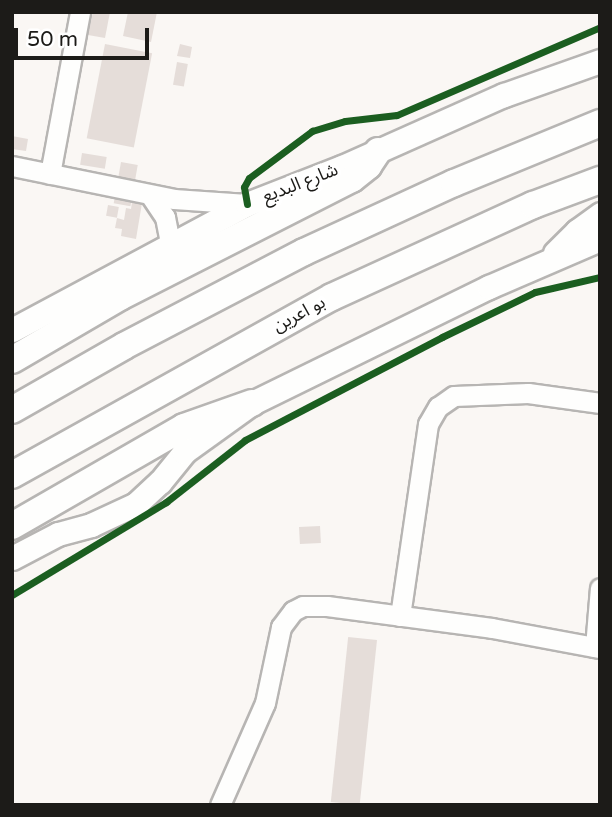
<!DOCTYPE html>
<html>
<head>
<meta charset="utf-8">
<style>
  body { margin:0 }
  #map { position:relative; width:612px; height:817px; overflow:hidden; background:#faf7f4; font-family:"Varela Round","Noto Sans Arabic",sans-serif }
  div>[style] { position:absolute }
  .building>* { inset:0; background:#e5ddd9; transform-origin:0 0 }
  .roads { filter:drop-shadow(2px 0 #b7b5b3) drop-shadow(-2px 0 #b7b5b3) drop-shadow(0 2px #b7b5b3) drop-shadow(0 -2px #b7b5b3) }
  .minor>* { height:19px; margin:-9.5px; padding:0 9.5px; transform-origin:9.5px; border-radius:9.5px; background:#fefefd }
  .major>* { height:23px; margin:-11.5px; padding:0 11.5px; transform-origin:11.5px; border-radius:11.5px; background:#fefefd }
  .highway>* { height:26px; margin:-13px; padding:0 13px; transform-origin:13px; border-radius:13px; background:#fefefd }
  .cycleway>* { height:7px; margin:-3.5px; padding:0 3.5px; transform-origin:3.5px; border-radius:3.5px; background:#1b5e20 }
  span { translate:-50% -50%; white-space:nowrap; text-align:center; line-height:1.15; -webkit-text-stroke:7px #fff; paint-order:stroke }
  .street-label { font-size:18px; color:#1c1b18 }
  .frame { position:absolute; inset:0; border:14px solid #1c1b18; pointer-events:none }
  .scale { position:absolute; left:14px; top:28px; width:135px; height:32px; box-sizing:border-box; border:4px solid #1c1b18; border-top:0; padding-left:9px; font-size:21px; line-height:24px; white-space:nowrap; color:#1c1b18; -webkit-text-stroke:5px #fff; paint-order:stroke }
</style>
</head>
<body>
<div id="map">
  <div class="building">
    <div style="clip-path:polygon(93px 12px,110px 12px,105px 38px,88px 35px)"></div>
    <div style="clip-path:polygon(128px 12px,157px 12px,151px 42px,123px 36px)"></div>
    <div style="left:105px;top:44px;width:48px;height:96px;rotate:11deg"></div>
    <div style="clip-path:polygon(180px 44px,192px 47px,190px 58px,177px 56px)"></div>
    <div style="left:177px;top:62px;width:11px;height:23px;rotate:10deg"></div>
    <div style="clip-path:polygon(12px 136px,28px 139px,26px 151px,12px 149px)"></div>
    <div style="left:82px;top:153px;width:25px;height:12px;rotate:9deg"></div>
    <div style="left:121px;top:162px;width:17px;height:42px;rotate:10deg"></div>
    <div style="clip-path:polygon(132px 202px,142px 203px,136px 239px,121px 236px,122px 229px,115px 228px,117px 218px,124px 220px,126px 208px,131px 209px)"></div>
    <div style="left:108px;top:205px;width:11px;height:11px;rotate:10deg"></div>
    <div style="left:320px;top:526px;width:17px;height:21px;rotate:87deg"></div>
    <div style="left:377px;top:640px;width:166px;height:29px;rotate:96deg"></div>
  </div>
  <div class="roads">
    <div class="minor">
      <div style="left:12px;top:166px;width:165px;rotate:11.5deg"></div>
      <div style="left:174px;top:199px;width:73px;rotate:3.9deg"></div>
      <div style="left:50px;top:174px;width:165px;rotate:-79.5deg"></div>
      <div style="left:150px;top:195px;width:27px;rotate:56deg"></div>
      <div style="left:165px;top:217px;width:26px;rotate:79deg"></div>
      <div style="left:400px;top:616px;width:194px;rotate:-81.7deg"></div>
      <div style="left:428px;top:424px;width:20px;rotate:-60deg"></div>
      <div style="left:438px;top:407px;width:19px;rotate:-35deg"></div>
      <div style="left:454px;top:396px;width:74px;rotate:-2.3deg"></div>
      <div style="left:528px;top:393px;width:73px;rotate:7.9deg"></div>
      <div style="left:595px;top:647px;width:59px;rotate:-85.2deg"></div>
      <div style="left:220px;top:805px;width:111px;rotate:-66.2deg"></div>
      <div style="left:265px;top:703px;width:78px;rotate:-78.1deg"></div>
      <div style="left:281px;top:627px;width:20px;rotate:-53deg"></div>
      <div style="left:293px;top:611px;width:11px;rotate:-27deg"></div>
      <div style="left:303px;top:606px;width:24px"></div>
      <div style="left:327px;top:606px;width:166px;rotate:7.6deg"></div>
      <div style="left:492px;top:628px;width:110px;rotate:10.5deg"></div>
    </div>
    <div class="major">
      <div style="left:555px;top:253px;width:31px;rotate:-45deg"></div>
      <div style="left:577px;top:231px;width:29px;rotate:-36deg"></div>
      <div style="left:12px;top:330px;width:267px;rotate:-28.2deg"></div>
      <div style="left:247px;top:204px;width:102px;rotate:-21.3deg"></div>
      <div style="left:342px;top:167px;width:177px;rotate:-24deg"></div>
      <div style="left:504px;top:95px;width:102px;rotate:-19.5deg"></div>
      <div style="left:12px;top:558px;width:52px;rotate:-27.6deg"></div>
      <div style="left:58px;top:534px;width:34px;rotate:-15deg"></div>
      <div style="left:91px;top:525px;width:50px;rotate:-25deg"></div>
      <div style="left:136px;top:504px;width:33px;rotate:-43deg"></div>
      <div style="left:160px;top:482px;width:38px;rotate:-51deg"></div>
      <div style="left:184px;top:452px;width:84px;rotate:-35.8deg"></div>
      <div style="left:252px;top:403px;width:264px;rotate:-26.1deg"></div>
      <div style="left:489px;top:287px;width:121px;rotate:-23.4deg"></div>
    </div>
    <div class="highway">
      <div style="left:12px;top:360px;width:125px;rotate:-30.3deg"></div>
      <div style="left:120px;top:297px;width:260px;rotate:-27deg"></div>
      <div style="left:352px;top:179px;width:21px;rotate:-39deg"></div>
      <div style="left:368px;top:166px;width:18px;rotate:-56deg"></div>
      <div style="left:12px;top:410px;width:129px;rotate:-29.7deg"></div>
      <div style="left:124px;top:346px;width:203px;rotate:-27.6deg"></div>
      <div style="left:304px;top:252px;width:165px;rotate:-24.7deg"></div>
      <div style="left:454px;top:183px;width:158px;rotate:-22.3deg"></div>
      <div style="left:12px;top:475px;width:366px;rotate:-29.1deg"></div>
      <div style="left:332px;top:297px;width:221px;rotate:-24.6deg"></div>
      <div style="left:533px;top:205px;width:72px;rotate:-20.5deg"></div>
      <div style="left:12px;top:526px;width:198px;rotate:-29.9deg"></div>
      <div style="left:184px;top:427px;width:72px;rotate:-19.4deg"></div>
    </div>
  </div>
  <div class="cycleway">
    <div style="left:247px;top:204px;width:17px;rotate:-100deg"></div>
    <div style="left:244px;top:187px;width:10px;rotate:-61deg"></div>
    <div style="left:249px;top:178px;width:79px;rotate:-36.7deg"></div>
    <div style="left:312px;top:131px;width:34px;rotate:-17deg"></div>
    <div style="left:345px;top:121px;width:52px;rotate:-6.6deg"></div>
    <div style="left:397px;top:115px;width:221px;rotate:-23.4deg"></div>
    <div style="left:12px;top:595px;width:180px;rotate:-31.1deg"></div>
    <div style="left:166px;top:502px;width:100px;rotate:-38.1deg"></div>
    <div style="left:245px;top:440px;width:222px;rotate:-27.6deg"></div>
    <div style="left:442px;top:337px;width:103px;rotate:-25.8deg"></div>
    <div style="left:535px;top:292px;width:67px;rotate:-13deg"></div>
  </div>
  <div class="street-label">
    <span style="left:300px;top:183px;rotate:-21deg">شارع البديع</span>
    <span style="left:299px;top:314px;rotate:-28deg">بو اعرين</span>
  </div>
  <div class="frame"></div>
  <div class="scale">50 m</div>
</div>
</body>
</html>
